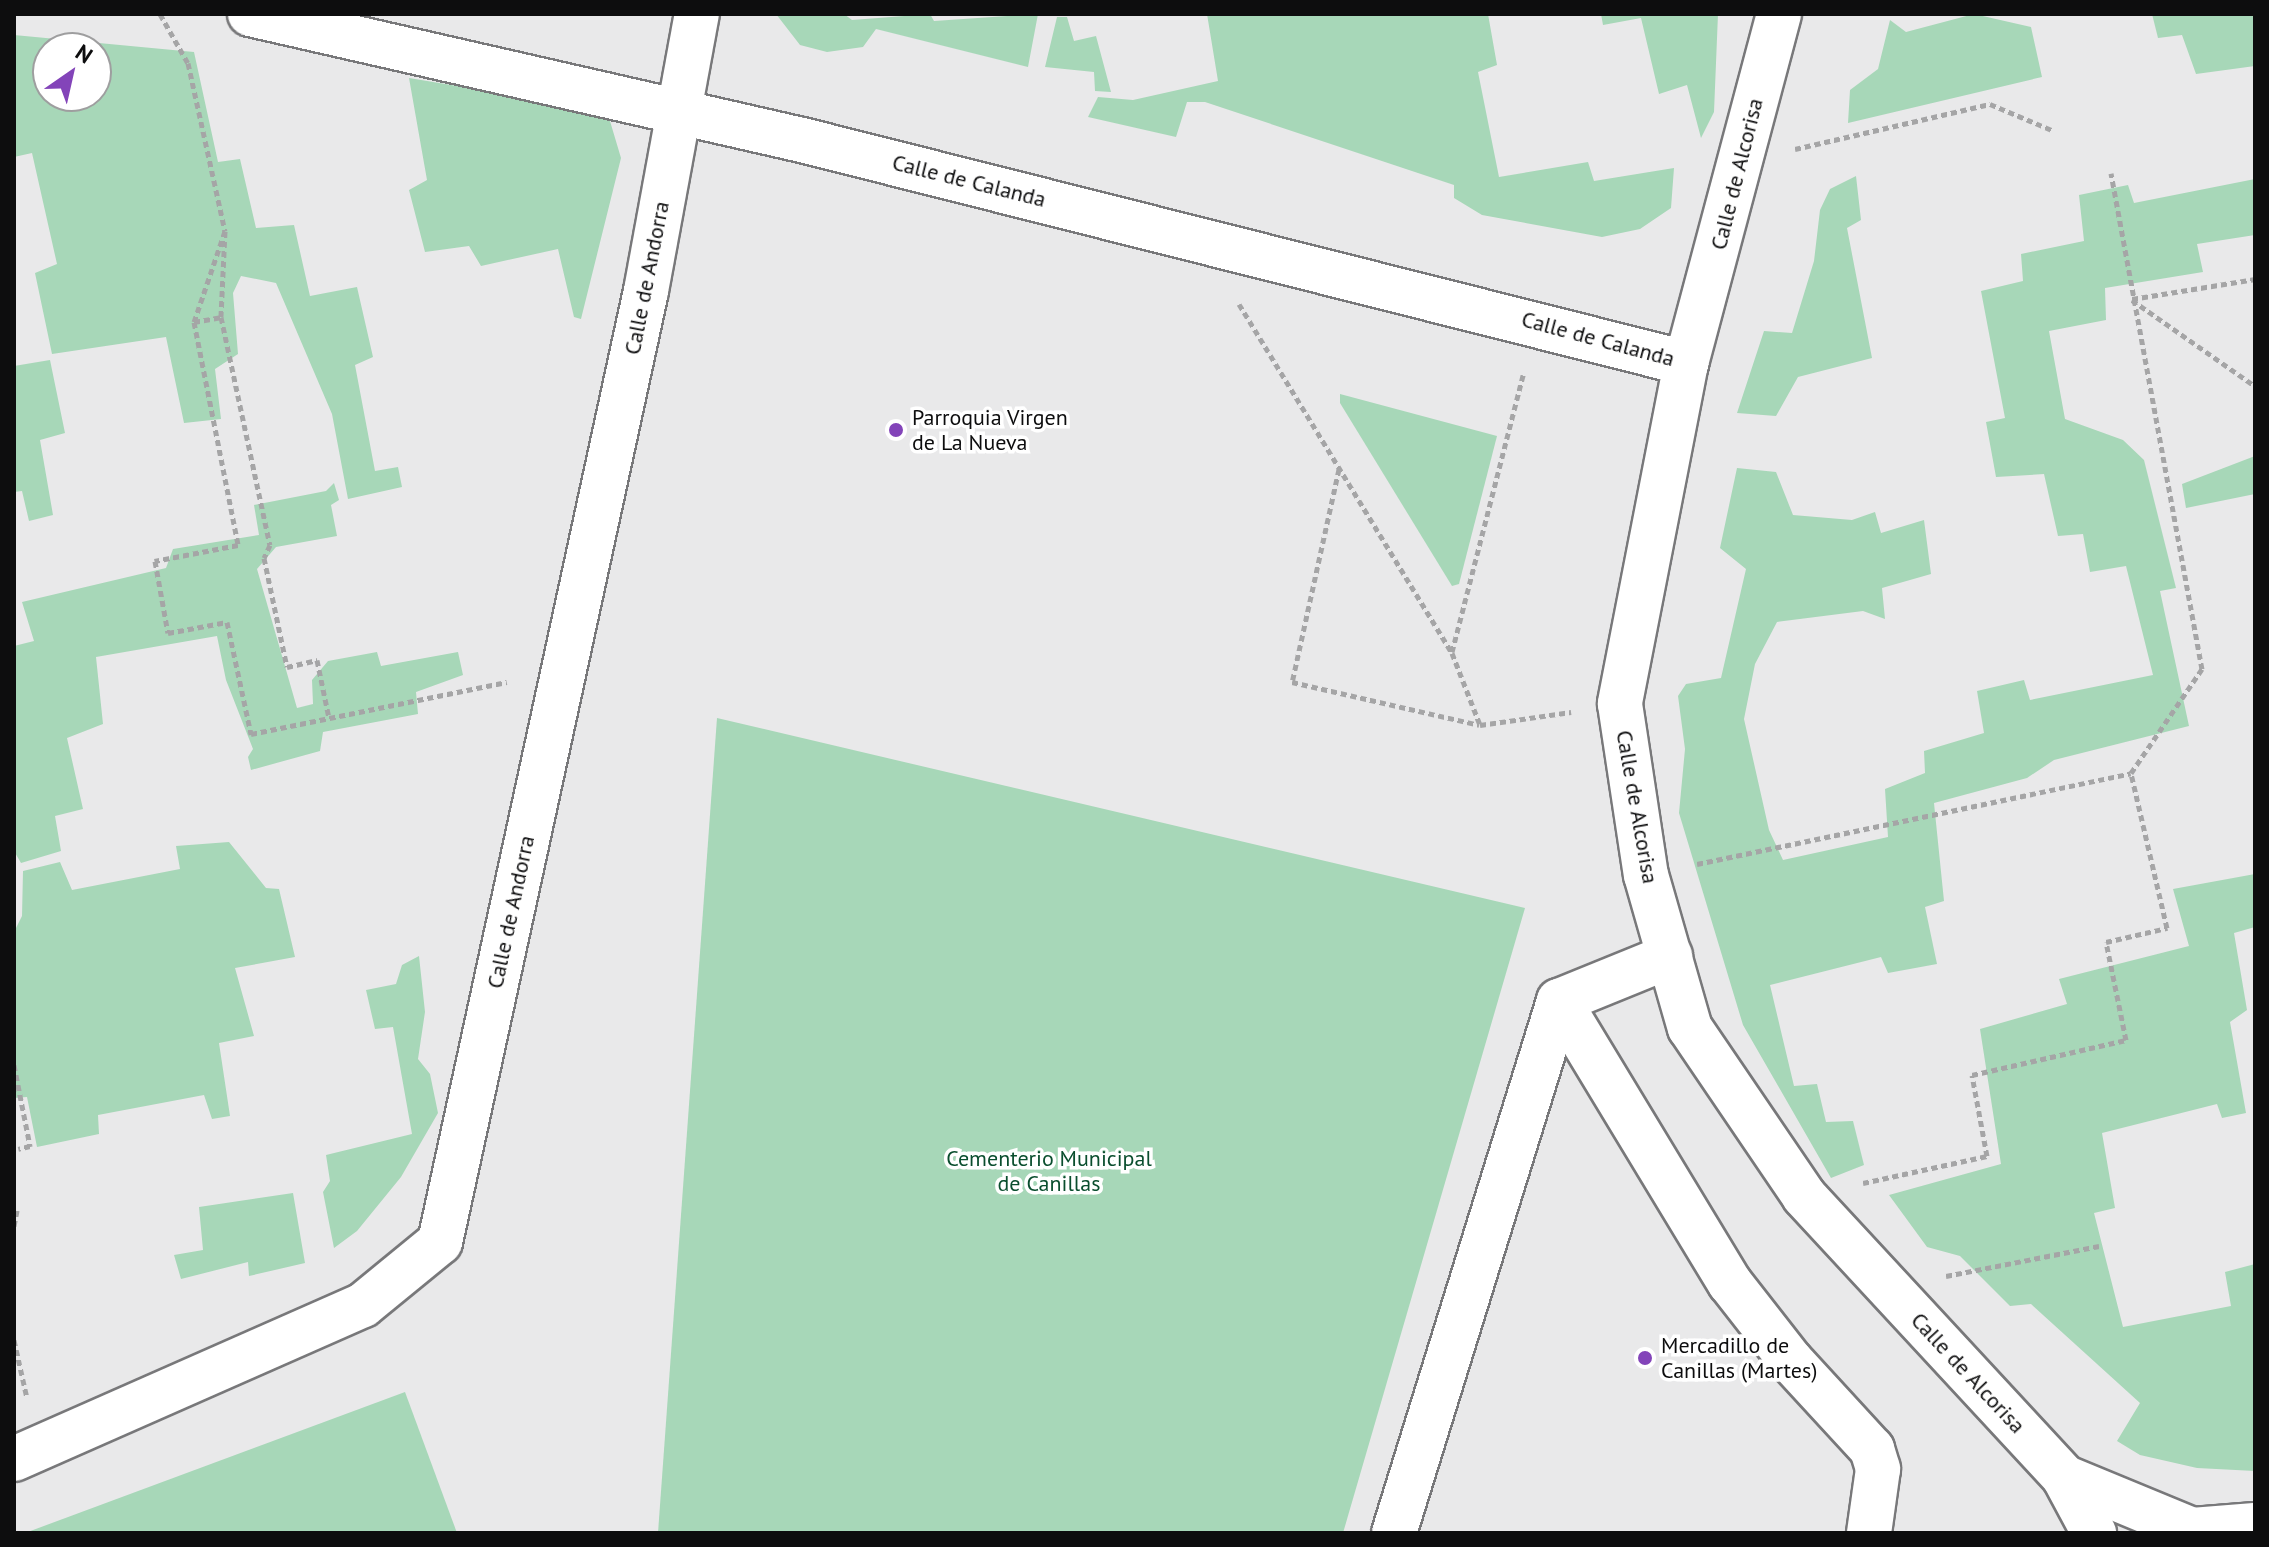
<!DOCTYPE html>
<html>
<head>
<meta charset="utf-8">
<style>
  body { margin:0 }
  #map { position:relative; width:2269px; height:1547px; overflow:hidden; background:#e9e9ea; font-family:"PT Sans",sans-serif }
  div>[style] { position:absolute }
  .green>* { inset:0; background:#a7d7b8 }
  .path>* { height:5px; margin-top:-2.5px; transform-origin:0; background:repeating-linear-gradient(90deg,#a5a5a6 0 6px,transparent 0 10px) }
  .roads { filter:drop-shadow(2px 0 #78787a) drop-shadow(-2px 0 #78787a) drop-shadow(0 2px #78787a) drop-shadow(0 -2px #78787a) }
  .minor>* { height:44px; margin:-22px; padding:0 22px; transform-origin:22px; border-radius:22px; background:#fff }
  .dots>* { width:22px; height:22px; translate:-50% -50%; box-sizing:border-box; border:4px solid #fff; border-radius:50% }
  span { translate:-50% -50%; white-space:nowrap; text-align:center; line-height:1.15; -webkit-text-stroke:7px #fff; paint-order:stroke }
  .street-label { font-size:22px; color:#0d0d0e }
  .poi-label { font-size:22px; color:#0d0d0e }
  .left { translate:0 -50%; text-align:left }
  .park-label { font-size:22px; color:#0a4e2e }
  .frame { position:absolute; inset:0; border:16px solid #0d0d0e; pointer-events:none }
  .north { position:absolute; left:32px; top:32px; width:80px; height:80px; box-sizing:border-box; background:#fff; border:2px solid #9e9e9f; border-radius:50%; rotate:34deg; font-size:22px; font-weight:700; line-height:32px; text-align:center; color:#0d0d0e }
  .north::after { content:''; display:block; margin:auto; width:28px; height:36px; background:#8344b9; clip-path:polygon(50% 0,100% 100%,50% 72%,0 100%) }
</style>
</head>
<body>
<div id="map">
  <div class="green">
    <div style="clip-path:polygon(776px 14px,844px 14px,852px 20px,930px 14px,934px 21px,1038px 14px,1028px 67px,876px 29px,863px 47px,827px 52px,800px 45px)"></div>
    <div style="clip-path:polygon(1207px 14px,1488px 14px,1497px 65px,1478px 72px,1499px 177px,1588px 162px,1594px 181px,1674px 168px,1671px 208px,1640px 229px,1602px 237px,1482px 215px,1454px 198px,1454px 185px,1205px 102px,1187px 102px,1176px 137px,1088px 117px,1098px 97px,1133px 100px,1218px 81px)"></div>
    <div style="clip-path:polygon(1601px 14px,1718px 14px,1714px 112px,1701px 138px,1687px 85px,1659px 94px,1641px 18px,1603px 25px)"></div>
    <div style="clip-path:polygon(1974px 14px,2031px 27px,2042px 77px,1848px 123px,1850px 90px,1878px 69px,1890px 20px,1906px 32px)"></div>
    <div style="clip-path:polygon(2152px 14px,2255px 14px,2255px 66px,2196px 74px,2182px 35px,2158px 38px)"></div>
    <div style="clip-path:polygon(1057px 17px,1067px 17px,1074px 41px,1096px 36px,1111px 92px,1095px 91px,1094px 72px,1045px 67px)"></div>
    <div style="clip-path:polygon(evenodd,14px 35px,194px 52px,218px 162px,240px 159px,256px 228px,294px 225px,310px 296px,357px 287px,373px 357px,355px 365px,375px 471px,398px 467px,402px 487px,348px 499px,332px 414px,276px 283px,241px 276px,233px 293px,238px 354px,215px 369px,221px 419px,184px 423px,166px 337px,52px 354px,35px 273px,57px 264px,32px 153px,14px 157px,14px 35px,48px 48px,96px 48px,96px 96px,48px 96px,48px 48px)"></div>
    <div style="clip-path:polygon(409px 78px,607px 111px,621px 158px,581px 319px,574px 317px,558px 249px,481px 266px,469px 246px,425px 252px,409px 190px,427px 180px)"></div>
    <div style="clip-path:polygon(1856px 176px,1861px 220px,1847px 228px,1872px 358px,1798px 377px,1776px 416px,1737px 413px,1764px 331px,1792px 333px,1814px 261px,1820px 210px,1830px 189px)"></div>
    <div style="clip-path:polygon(2255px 179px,2255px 235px,2197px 244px,2203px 272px,2105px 288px,2106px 320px,2049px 331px,2065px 419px,2123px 440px,2144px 460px,2176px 588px,2160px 591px,2189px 726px,2054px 760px,2027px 778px,1934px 803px,1944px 901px,1925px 907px,1937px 964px,1888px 973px,1881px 957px,1770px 985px,1794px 1086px,1817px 1084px,1826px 1122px,1853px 1121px,1864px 1165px,1831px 1178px,1743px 1025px,1679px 813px,1685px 749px,1678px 696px,1686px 684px,1721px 678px,1746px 569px,1720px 548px,1737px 468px,1776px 472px,1793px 515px,1852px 520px,1875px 512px,1881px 533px,1924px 520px,1931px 574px,1882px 588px,1885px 619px,1863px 611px,1777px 622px,1755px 664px,1744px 719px,1769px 830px,1783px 860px,1888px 837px,1885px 789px,1925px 773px,1924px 751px,1984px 733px,1977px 691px,2024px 680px,2030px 700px,2153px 675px,2126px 566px,2090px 572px,2083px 534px,2058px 536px,2044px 474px,1996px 477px,1986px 422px,2005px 418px,1981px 291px,2023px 281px,2021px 254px,2084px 241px,2079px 195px,2128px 185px,2134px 203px)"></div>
    <div style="clip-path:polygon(50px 360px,65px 433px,40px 440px,53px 515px,29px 521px,22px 491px,14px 492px,14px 366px)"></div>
    <div style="clip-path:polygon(1340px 394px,1497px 436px,1459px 584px,1452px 586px,1340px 403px)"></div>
    <div style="clip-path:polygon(2255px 456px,2255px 494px,2186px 508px,2182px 484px)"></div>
    <div style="clip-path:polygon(334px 483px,339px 500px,331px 505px,337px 536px,276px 547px,257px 569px,297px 708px,313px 704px,312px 680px,328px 661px,377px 652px,381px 666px,458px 652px,463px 675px,416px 692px,418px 714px,323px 732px,320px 751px,251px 770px,248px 757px,253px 749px,226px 680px,217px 636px,96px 657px,103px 724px,67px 738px,83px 809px,55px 816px,61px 851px,21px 863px,14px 851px,14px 646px,34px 641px,22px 602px,166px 568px,173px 549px,259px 535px,254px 505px,326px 491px)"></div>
    <div style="clip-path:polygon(717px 718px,1525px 908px,1343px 1533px,658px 1533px)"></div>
    <div style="clip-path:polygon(229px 842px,266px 888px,279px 889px,295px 957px,235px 968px,254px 1036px,219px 1043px,230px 1116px,212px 1119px,204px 1095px,98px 1115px,99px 1134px,37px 1147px,27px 1097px,14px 1098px,14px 932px,22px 916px,23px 871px,60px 862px,72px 890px,180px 869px,176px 846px)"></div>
    <div style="clip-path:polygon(2255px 874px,2255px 927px,2234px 933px,2247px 1010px,2230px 1022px,2246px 1113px,2222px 1118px,2217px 1104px,2102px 1133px,2115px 1208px,2094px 1213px,2123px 1327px,2231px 1306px,2225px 1272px,2255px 1264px,2255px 1471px,2197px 1468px,2140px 1455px,2117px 1441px,2140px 1403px,2031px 1304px,2010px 1306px,1960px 1256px,1927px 1247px,1889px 1195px,2001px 1164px,1980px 1029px,2067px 1004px,2059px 979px,2189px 946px,2173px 889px)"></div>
    <div style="clip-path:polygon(419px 956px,425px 1012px,418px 1059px,430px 1074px,438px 1113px,401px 1177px,357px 1231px,334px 1248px,323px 1192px,330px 1181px,326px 1155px,412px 1134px,393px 1027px,375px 1029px,366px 990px,396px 984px,402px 965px)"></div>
    <div style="clip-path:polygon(293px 1193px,305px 1263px,249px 1276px,248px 1262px,181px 1279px,174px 1255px,203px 1250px,199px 1207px)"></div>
    <div style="clip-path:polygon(405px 1392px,457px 1533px,25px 1533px)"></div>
  </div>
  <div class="path">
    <div style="left:160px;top:14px;width:56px;rotate:60.3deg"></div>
    <div style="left:188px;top:63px;width:172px;rotate:77.6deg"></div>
    <div style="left:225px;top:231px;width:86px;rotate:92.7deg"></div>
    <div style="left:221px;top:317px;width:233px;rotate:77.9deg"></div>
    <div style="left:270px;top:545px;width:14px;rotate:115deg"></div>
    <div style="left:264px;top:558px;width:111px;rotate:78.1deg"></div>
    <div style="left:287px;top:667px;width:31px;rotate:-13deg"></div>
    <div style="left:317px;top:660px;width:59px;rotate:78.3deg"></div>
    <div style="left:1795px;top:149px;width:200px;rotate:-13deg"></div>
    <div style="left:1990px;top:104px;width:67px;rotate:22.8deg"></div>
    <div style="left:225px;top:231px;width:96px;rotate:108.8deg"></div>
    <div style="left:194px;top:322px;width:227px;rotate:78.8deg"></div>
    <div style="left:238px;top:545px;width:85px;rotate:169.1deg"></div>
    <div style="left:155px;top:561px;width:73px;rotate:79.8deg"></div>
    <div style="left:168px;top:633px;width:60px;rotate:-10.6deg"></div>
    <div style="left:227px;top:622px;width:115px;rotate:77.9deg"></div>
    <div style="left:251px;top:734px;width:261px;rotate:-11.5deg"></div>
    <div style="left:2132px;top:299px;width:125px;rotate:-9.2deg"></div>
    <div style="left:2132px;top:300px;width:150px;rotate:35deg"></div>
    <div style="left:1239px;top:304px;width:409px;rotate:58.6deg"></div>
    <div style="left:1452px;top:653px;width:77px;rotate:68.7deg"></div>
    <div style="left:1480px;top:725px;width:92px;rotate:-8.1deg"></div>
    <div style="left:194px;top:322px;width:27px;rotate:-10deg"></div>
    <div style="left:1339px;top:469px;width:218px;rotate:102.4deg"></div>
    <div style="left:1292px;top:682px;width:192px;rotate:12.9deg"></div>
    <div style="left:1452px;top:652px;width:286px;rotate:-75.6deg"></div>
    <div style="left:1697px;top:864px;width:443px;rotate:-11.8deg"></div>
    <div style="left:14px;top:1065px;width:83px;rotate:78.8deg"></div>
    <div style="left:30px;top:1146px;width:12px;rotate:166deg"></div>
    <div style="left:1863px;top:1183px;width:127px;rotate:-12.3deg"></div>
    <div style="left:1987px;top:1156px;width:82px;rotate:-100.5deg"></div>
    <div style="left:1972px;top:1075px;width:158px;rotate:-12.8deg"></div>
    <div style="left:2126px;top:1040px;width:100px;rotate:-101.5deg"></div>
    <div style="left:2106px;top:942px;width:63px;rotate:-12.9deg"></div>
    <div style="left:2167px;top:928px;width:159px;rotate:-103.1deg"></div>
    <div style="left:2131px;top:773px;width:126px;rotate:-55.7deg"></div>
    <div style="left:2202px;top:669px;width:504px;rotate:-100.4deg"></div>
    <div style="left:14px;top:1226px;width:16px;rotate:-79deg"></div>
    <div style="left:1946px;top:1276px;width:156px;rotate:-11.1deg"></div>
    <div style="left:14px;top:1340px;width:59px;rotate:77.4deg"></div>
  </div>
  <div class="roads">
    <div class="minor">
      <div style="left:250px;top:14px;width:566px;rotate:12.86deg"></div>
      <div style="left:802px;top:140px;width:912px;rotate:14.16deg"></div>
      <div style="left:1779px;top:14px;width:361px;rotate:104.9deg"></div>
      <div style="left:1686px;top:363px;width:347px;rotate:101deg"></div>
      <div style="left:1620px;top:704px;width:173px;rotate:81.4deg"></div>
      <div style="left:1646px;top:875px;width:159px;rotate:74deg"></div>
      <div style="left:1690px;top:1028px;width:203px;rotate:55.8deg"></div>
      <div style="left:1804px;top:1196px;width:383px;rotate:47.2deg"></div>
      <div style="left:2064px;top:1477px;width:64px;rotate:61.8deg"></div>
      <div style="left:1559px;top:1001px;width:330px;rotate:58.8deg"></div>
      <div style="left:1730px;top:1283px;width:99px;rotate:52deg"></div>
      <div style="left:1791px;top:1361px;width:120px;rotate:47.4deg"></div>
      <div style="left:1872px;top:1449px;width:21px;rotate:73deg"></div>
      <div style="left:1878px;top:1469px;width:65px;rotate:98deg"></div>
      <div style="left:14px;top:1459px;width:381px;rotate:-23.8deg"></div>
      <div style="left:363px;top:1305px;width:99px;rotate:-39.3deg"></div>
      <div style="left:440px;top:1242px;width:973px;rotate:-77.78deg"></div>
      <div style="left:646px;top:291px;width:282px;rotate:-79.6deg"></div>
      <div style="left:2064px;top:1477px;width:139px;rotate:22.5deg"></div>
      <div style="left:2192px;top:1530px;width:63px;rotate:-4.5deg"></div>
      <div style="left:1394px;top:1533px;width:557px;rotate:-72.77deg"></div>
      <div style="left:1559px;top:1001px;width:120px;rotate:-22.1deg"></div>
    </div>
  </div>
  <div class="dots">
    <div style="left:896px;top:430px;background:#8344b9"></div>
    <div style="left:1645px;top:1358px;background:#8344b9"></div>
  </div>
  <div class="street-label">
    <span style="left:1737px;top:174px;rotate:-76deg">Calle de Alcorisa</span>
    <span style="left:969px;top:181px;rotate:14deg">Calle de Calanda</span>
    <span style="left:647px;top:278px;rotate:-79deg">Calle de Andorra</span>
    <span style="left:1598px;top:339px;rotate:15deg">Calle de Calanda</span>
    <span style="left:1637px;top:807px;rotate:80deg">Calle de Alcorisa</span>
    <span style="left:511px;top:912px;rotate:-78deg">Calle de Andorra</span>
    <span style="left:1968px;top:1373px;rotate:47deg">Calle de Alcorisa</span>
  </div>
  <div class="poi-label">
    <span class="left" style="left:912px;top:430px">Parroquia Virgen<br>de La Nueva</span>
    <span class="left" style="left:1661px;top:1358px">Mercadillo de<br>Canillas (Martes)</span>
  </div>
  <div class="park-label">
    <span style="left:1049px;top:1171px">Cementerio Municipal<br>de Canillas</span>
  </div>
  <div class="frame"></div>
  <div class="north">N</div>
</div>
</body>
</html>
